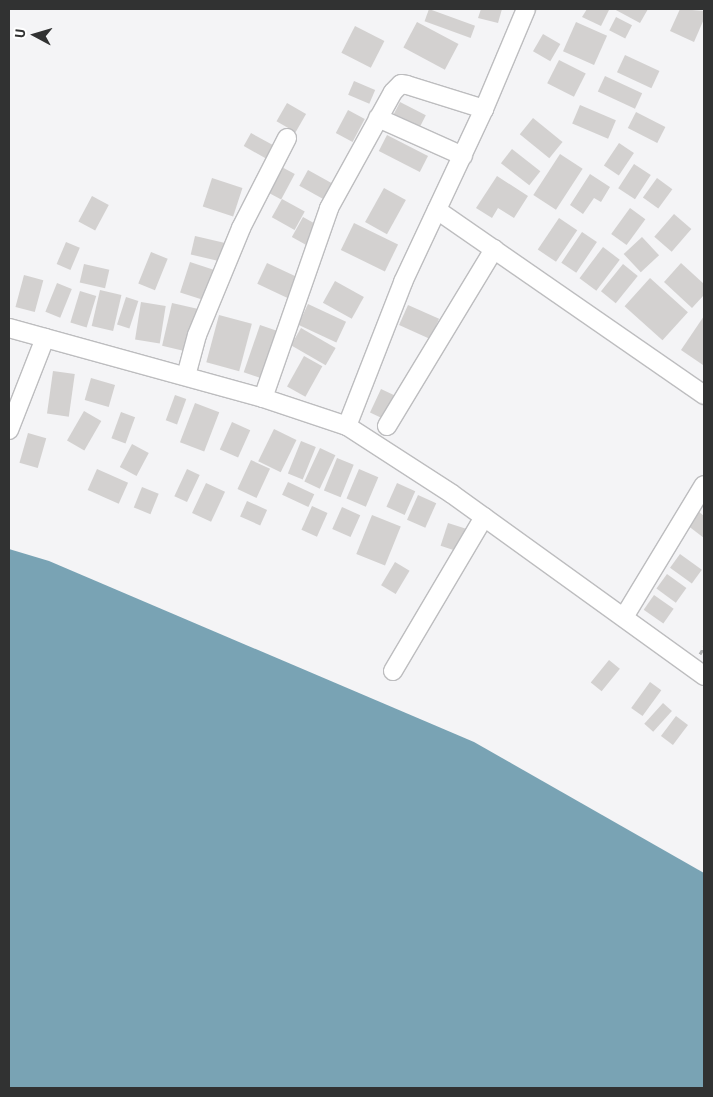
<!DOCTYPE html>
<html>
<head>
<meta charset="utf-8">
<style>
  body { margin:0 }
  #map { position:relative; width:713px; height:1097px; overflow:hidden; background:#f4f4f6; font-family:Barlow,sans-serif }
  div>[style] { position:absolute }
  .water>* { inset:0; background:#79a3b4 }
  .building>* { inset:0; background:#d3d1d0; transform-origin:0 0 }
  .path>* { height:3px; margin-top:-1.5px; transform-origin:0; background:repeating-linear-gradient(90deg,#b1b2b3 0 5px,transparent 0 7.5px) }
  .roads { filter:drop-shadow(1px 0 #bdbdbf) drop-shadow(-1px 0 #bdbdbf) drop-shadow(0 1px #bdbdbf) drop-shadow(0 -1px #bdbdbf) }
  .street>* { height:18px; margin:-9px; padding:0 9px; transform-origin:9px; border-radius:9px; background:#fff }
  span { translate:-50% -50%; white-space:nowrap; text-align:center; line-height:1.15; -webkit-text-stroke:4.5px #fff; paint-order:stroke }
  .frame { position:absolute; inset:0; border:10px solid #313232; pointer-events:none }
  .north { position:absolute; left:10px; top:10px; width:50px; height:50px; -webkit-text-stroke:4px #fff; paint-order:stroke; rotate:276deg; font-size:14px; font-weight:700; line-height:20px; text-align:center; color:#313232 }
  .north::after { content:''; display:block; margin:auto; width:18px; height:22px; background:#313232; clip-path:polygon(50% 0,100% 100%,50% 72%,0 100%) }
</style>
</head>
<body>
<div id="map">
  <div class="water">
    <div style="clip-path:polygon(9px 549px,49px 561px,474px 742px,704px 873px,704px 1088px,9px 1088px)"></div>
  </div>
  <div class="building">
    <div style="left:429px;top:9px;width:49px;height:13px;rotate:20deg"></div>
    <div style="clip-path:polygon(481px 9px,502px 9px,498px 23px,478px 18px)"></div>
    <div style="clip-path:polygon(587px 9px,609px 10px,601px 26px,582px 17px)"></div>
    <div style="clip-path:polygon(614px 9px,648px 9px,640px 23px)"></div>
    <div style="clip-path:polygon(680px 9px,704px 11px,704px 19px,694px 42px,670px 31px)"></div>
    <div style="left:616px;top:17px;width:18px;height:15px;rotate:27deg"></div>
    <div style="left:417px;top:22px;width:47px;height:29px;rotate:28deg"></div>
    <div style="left:576px;top:22px;width:34px;height:32px;rotate:24deg"></div>
    <div style="left:355px;top:26px;width:33px;height:30px;rotate:27deg"></div>
    <div style="left:543px;top:34px;width:20px;height:20px;rotate:30deg"></div>
    <div style="left:625px;top:55px;width:38px;height:19px;rotate:25deg"></div>
    <div style="left:559px;top:60px;width:30px;height:26px;rotate:27deg"></div>
    <div style="left:605px;top:76px;width:41px;height:17px;rotate:25deg"></div>
    <div style="left:354px;top:81px;width:23px;height:15px;rotate:23deg"></div>
    <div style="left:400px;top:102px;width:29px;height:22px;rotate:27deg"></div>
    <div style="left:287px;top:103px;width:22px;height:21px;rotate:30deg"></div>
    <div style="left:580px;top:105px;width:39px;height:20px;rotate:23deg"></div>
    <div style="left:348px;top:110px;width:19px;height:26px;rotate:28deg"></div>
    <div style="left:636px;top:112px;width:33px;height:18px;rotate:27deg"></div>
    <div style="left:533px;top:118px;width:38px;height:21px;rotate:39deg"></div>
    <div style="left:251px;top:133px;width:26px;height:15px;rotate:29deg"></div>
    <div style="left:387px;top:135px;width:46px;height:18px;rotate:27deg"></div>
    <div style="left:619px;top:143px;width:18px;height:27px;rotate:34deg"></div>
    <div style="left:512px;top:149px;width:36px;height:18px;rotate:38deg"></div>
    <div style="left:560px;top:154px;width:27px;height:49px;rotate:33deg"></div>
    <div style="left:634px;top:164px;width:20px;height:29px;rotate:33deg"></div>
    <div style="left:278px;top:165px;width:19px;height:29px;rotate:28deg"></div>
    <div style="left:308px;top:170px;width:33px;height:18px;rotate:29deg"></div>
    <div style="clip-path:polygon(590px 174px,610px 187px,601px 202px,594px 198px,583px 214px,570px 205px)"></div>
    <div style="clip-path:polygon(497px 176px,528px 196px,514px 218px,498px 208px,492px 218px,476px 208px)"></div>
    <div style="left:212px;top:178px;width:32px;height:30px;rotate:18deg"></div>
    <div style="left:657px;top:178px;width:19px;height:24px;rotate:36deg"></div>
    <div style="left:384px;top:188px;width:25px;height:39px;rotate:29deg"></div>
    <div style="left:92px;top:196px;width:19px;height:29px;rotate:28deg"></div>
    <div style="left:282px;top:199px;width:26px;height:21px;rotate:29deg"></div>
    <div style="left:630px;top:208px;width:19px;height:32px;rotate:36deg"></div>
    <div style="left:674px;top:214px;width:23px;height:30px;rotate:41deg"></div>
    <div style="left:303px;top:217px;width:18px;height:23px;rotate:29deg"></div>
    <div style="left:559px;top:218px;width:22px;height:38px;rotate:34deg"></div>
    <div style="left:354px;top:223px;width:49px;height:30px;rotate:26deg"></div>
    <div style="left:582px;top:232px;width:18px;height:37px;rotate:34deg"></div>
    <div style="left:195px;top:236px;width:32px;height:19px;rotate:13deg"></div>
    <div style="left:642px;top:237px;width:25px;height:25px;rotate:47deg"></div>
    <div style="left:66px;top:242px;width:15px;height:24px;rotate:23deg"></div>
    <div style="left:603px;top:247px;width:21px;height:39px;rotate:37deg"></div>
    <div style="left:151px;top:252px;width:18px;height:34px;rotate:22deg"></div>
    <div style="left:190px;top:262px;width:28px;height:32px;rotate:18deg"></div>
    <div style="left:267px;top:263px;width:38px;height:23px;rotate:25deg"></div>
    <div style="clip-path:polygon(681px 263px,704px 284px,704px 295px,692px 308px,664px 282px)"></div>
    <div style="left:84px;top:264px;width:26px;height:19px;rotate:13deg"></div>
    <div style="left:623px;top:264px;width:19px;height:35px;rotate:39deg"></div>
    <div style="left:24px;top:275px;width:20px;height:33px;rotate:15deg"></div>
    <div style="left:650px;top:278px;width:51px;height:38px;rotate:42deg"></div>
    <div style="left:335px;top:281px;width:33px;height:25px;rotate:29deg"></div>
    <div style="left:57px;top:283px;width:16px;height:31px;rotate:22deg"></div>
    <div style="left:100px;top:290px;width:22px;height:37px;rotate:13deg"></div>
    <div style="left:80px;top:291px;width:17px;height:33px;rotate:17deg"></div>
    <div style="left:126px;top:297px;width:13px;height:29px;rotate:18deg"></div>
    <div style="left:141px;top:302px;width:25px;height:38px;rotate:9deg"></div>
    <div style="left:172px;top:303px;width:26px;height:44px;rotate:13deg"></div>
    <div style="left:308px;top:304px;width:42px;height:23px;rotate:25deg"></div>
    <div style="left:408px;top:305px;width:34px;height:22px;rotate:24deg"></div>
    <div style="left:219px;top:315px;width:34px;height:49px;rotate:15deg"></div>
    <div style="clip-path:polygon(704px 316px,704px 363px,703px 365px,681px 350px)"></div>
    <div style="left:260px;top:325px;width:24px;height:50px;rotate:19deg"></div>
    <div style="left:301px;top:328px;width:40px;height:20px;rotate:30deg"></div>
    <div style="left:304px;top:356px;width:21px;height:35px;rotate:29deg"></div>
    <div style="left:53px;top:371px;width:22px;height:43px;rotate:8deg"></div>
    <div style="left:91px;top:378px;width:25px;height:23px;rotate:16deg"></div>
    <div style="left:381px;top:389px;width:17px;height:26px;rotate:25deg"></div>
    <div style="left:175px;top:395px;width:12px;height:27px;rotate:20deg"></div>
    <div style="left:195px;top:403px;width:26px;height:42px;rotate:21deg"></div>
    <div style="left:84px;top:411px;width:20px;height:34px;rotate:30deg"></div>
    <div style="left:121px;top:412px;width:15px;height:28px;rotate:20deg"></div>
    <div style="left:232px;top:422px;width:20px;height:30px;rotate:24deg"></div>
    <div style="left:274px;top:429px;width:25px;height:36px;rotate:26deg"></div>
    <div style="left:28px;top:433px;width:19px;height:31px;rotate:16deg"></div>
    <div style="left:301px;top:441px;width:16px;height:35px;rotate:22deg"></div>
    <div style="left:132px;top:444px;width:19px;height:26px;rotate:28deg"></div>
    <div style="left:320px;top:448px;width:17px;height:37px;rotate:25deg"></div>
    <div style="left:337px;top:458px;width:18px;height:35px;rotate:22deg"></div>
    <div style="left:251px;top:460px;width:21px;height:32px;rotate:25deg"></div>
    <div style="left:97px;top:469px;width:34px;height:23px;rotate:24deg"></div>
    <div style="left:187px;top:469px;width:14px;height:30px;rotate:25deg"></div>
    <div style="left:359px;top:469px;width:21px;height:32px;rotate:23deg"></div>
    <div style="left:288px;top:482px;width:29px;height:14px;rotate:25deg"></div>
    <div style="left:206px;top:483px;width:21px;height:33px;rotate:25deg"></div>
    <div style="left:397px;top:483px;width:20px;height:26px;rotate:24deg"></div>
    <div style="left:142px;top:487px;width:18px;height:22px;rotate:22deg"></div>
    <div style="left:418px;top:495px;width:20px;height:27px;rotate:24deg"></div>
    <div style="left:247px;top:501px;width:22px;height:17px;rotate:24deg"></div>
    <div style="left:312px;top:506px;width:17px;height:26px;rotate:24deg"></div>
    <div style="left:342px;top:507px;width:20px;height:24px;rotate:24deg"></div>
    <div style="clip-path:polygon(698px 511px,704px 516px,704px 538px,687px 525px)"></div>
    <div style="left:372px;top:515px;width:31px;height:42px;rotate:22deg"></div>
    <div style="left:448px;top:523px;width:19px;height:24px;rotate:18deg"></div>
    <div style="left:680px;top:554px;width:27px;height:17px;rotate:36deg"></div>
    <div style="left:395px;top:562px;width:17px;height:27px;rotate:31deg"></div>
    <div style="left:667px;top:574px;width:24px;height:18px;rotate:36deg"></div>
    <div style="left:654px;top:595px;width:24px;height:18px;rotate:35deg"></div>
    <div style="left:609px;top:660px;width:14px;height:29px;rotate:39deg"></div>
    <div style="left:650px;top:682px;width:14px;height:32px;rotate:36deg"></div>
    <div style="left:663px;top:703px;width:12px;height:28px;rotate:42deg"></div>
    <div style="left:676px;top:716px;width:15px;height:25px;rotate:37deg"></div>
  </div>
  <div class="path">
    <div style="left:700px;top:654px;width:8px;rotate:-60deg"></div>
  </div>
  <div class="roads">
    <div class="street">
      <div style="left:378px;top:118px;width:93px;rotate:24.1deg"></div>
      <div style="left:437px;top:210px;width:325px;rotate:34.7deg"></div>
      <div style="left:9px;top:328px;width:263px;rotate:15.4deg"></div>
      <div style="left:263px;top:398px;width:89px;rotate:18.4deg"></div>
      <div style="left:347px;top:426px;width:125px;rotate:32.9deg"></div>
      <div style="left:452px;top:494px;width:311px;rotate:35.8deg"></div>
      <div style="left:186px;top:376px;width:42px;rotate:-75deg"></div>
      <div style="left:197px;top:335px;width:116px;rotate:-67.6deg"></div>
      <div style="left:241px;top:228px;width:101px;rotate:-62.9deg"></div>
      <div style="left:263px;top:398px;width:201px;rotate:-70.8deg"></div>
      <div style="left:329px;top:208px;width:132px;rotate:-61.1deg"></div>
      <div style="left:393px;top:92px;width:11px;rotate:-45deg"></div>
      <div style="left:401px;top:84px;width:6px;rotate:9deg"></div>
      <div style="left:407px;top:85px;width:81px;rotate:17.3deg"></div>
      <div style="left:347px;top:426px;width:155px;rotate:-68.7deg"></div>
      <div style="left:403px;top:282px;width:191px;rotate:-64.9deg"></div>
      <div style="left:484px;top:109px;width:108px;rotate:-67.2deg"></div>
      <div style="left:387px;top:426px;width:207px;rotate:-58.8deg"></div>
      <div style="left:9px;top:430px;width:99px;rotate:-68.6deg"></div>
      <div style="left:624px;top:617px;width:154px;rotate:-58.8deg"></div>
      <div style="left:393px;top:671px;width:179px;rotate:-59.4deg"></div>
    </div>
  </div>
  <div class="frame"></div>
  <div class="north">U</div>
</div>
</body>
</html>
